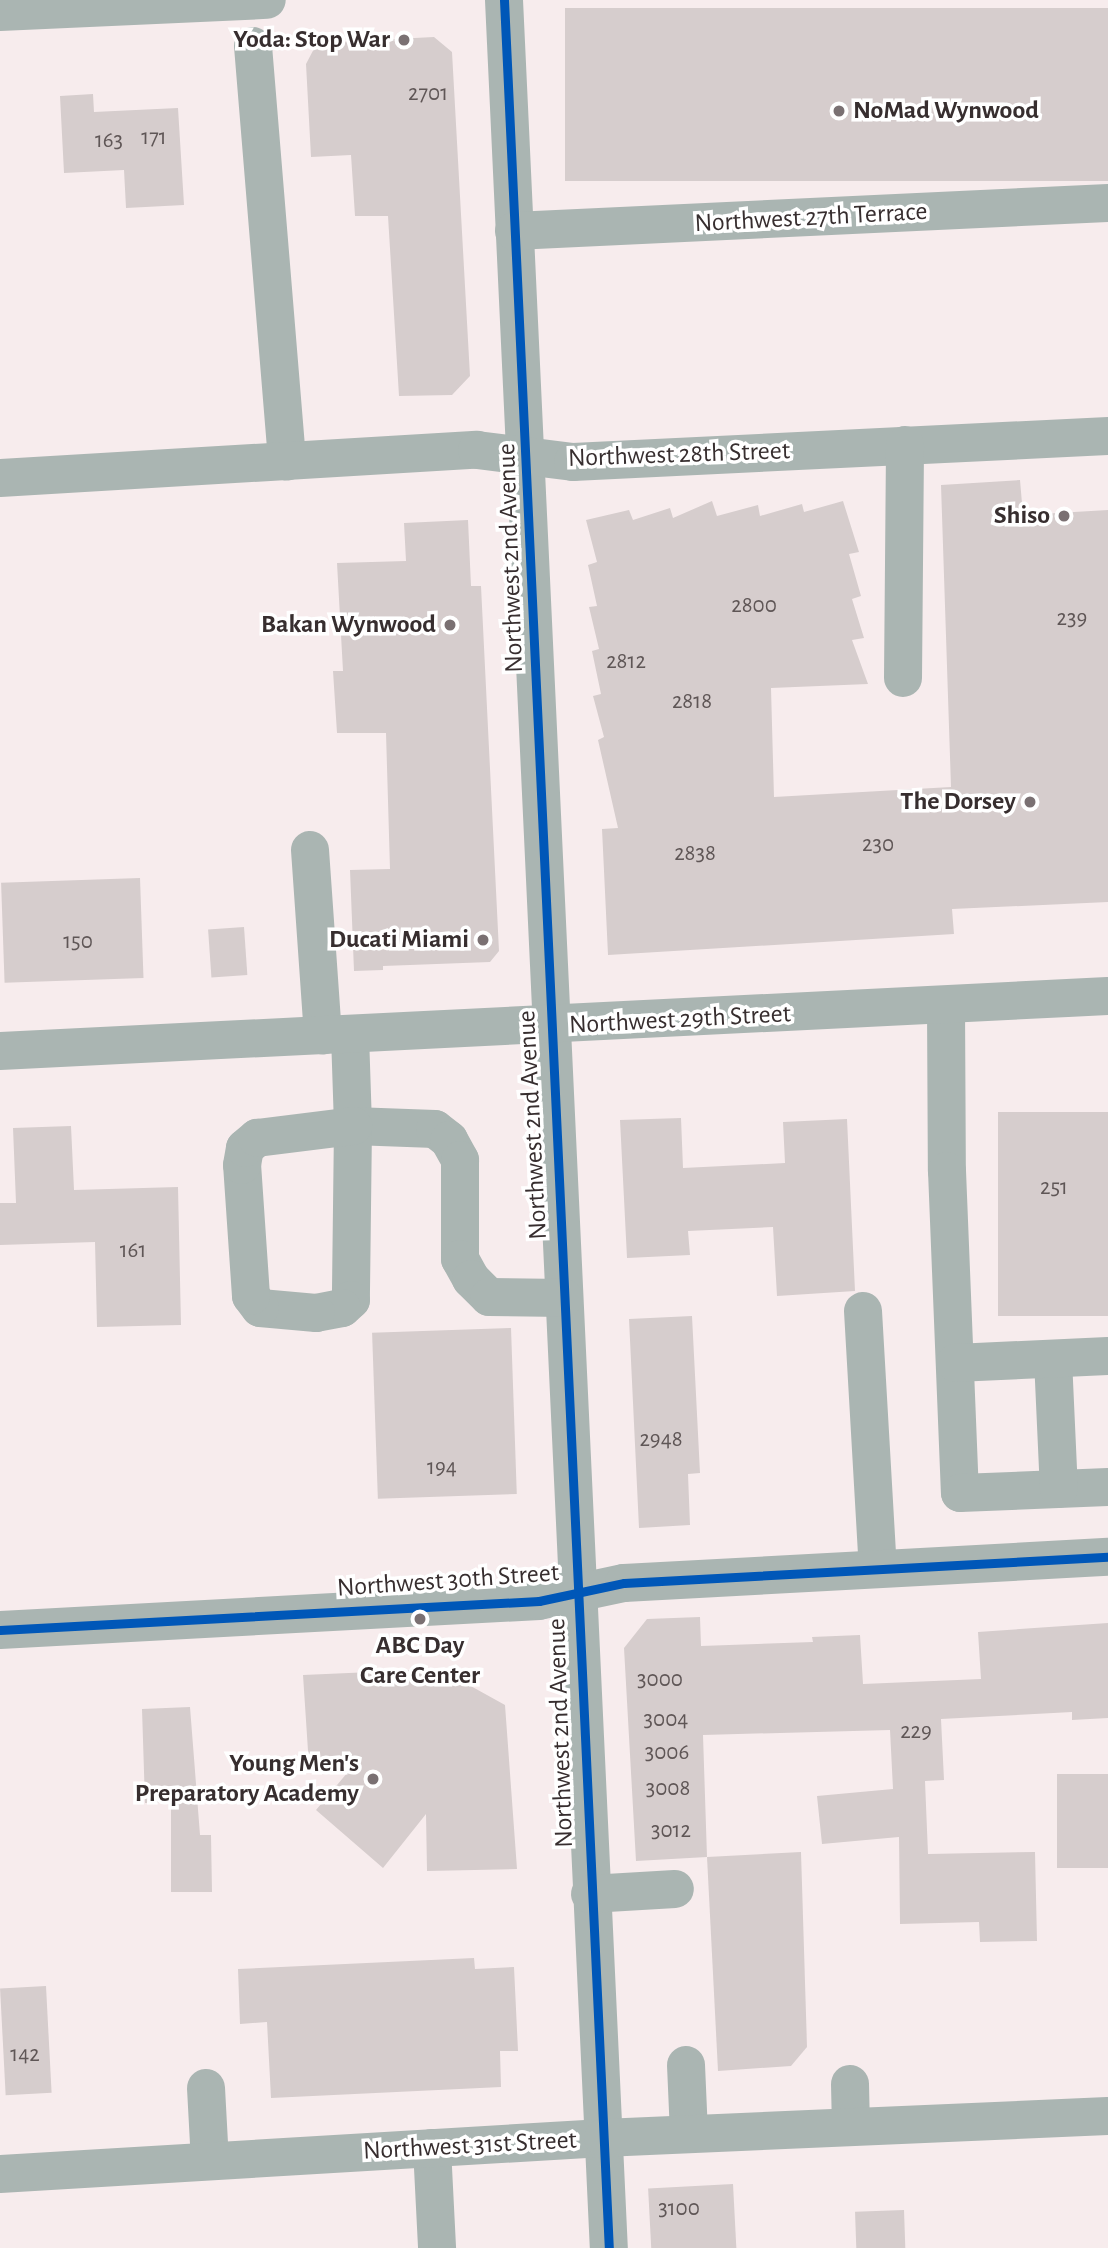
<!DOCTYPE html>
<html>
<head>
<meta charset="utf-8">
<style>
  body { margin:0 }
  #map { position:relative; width:1108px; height:2248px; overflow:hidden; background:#f7eced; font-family:"Alegreya Sans",sans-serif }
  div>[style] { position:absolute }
  .building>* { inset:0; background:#d6cdcd; transform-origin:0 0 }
  .minor>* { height:38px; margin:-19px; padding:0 19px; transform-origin:19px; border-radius:19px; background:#aab5b2 }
  .cycleway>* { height:9px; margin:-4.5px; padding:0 4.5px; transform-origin:4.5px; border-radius:4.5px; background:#0057b8 }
  .dots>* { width:19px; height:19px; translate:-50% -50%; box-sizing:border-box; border:4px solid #fff; border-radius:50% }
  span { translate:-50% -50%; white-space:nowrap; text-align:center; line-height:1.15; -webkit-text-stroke:7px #fff; paint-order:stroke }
  .number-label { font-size:23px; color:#5f5656 }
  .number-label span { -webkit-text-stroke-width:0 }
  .poi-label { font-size:26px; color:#372e2f; font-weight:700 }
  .right { translate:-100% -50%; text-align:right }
  .left { translate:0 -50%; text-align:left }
  .street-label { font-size:26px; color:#372e2f }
</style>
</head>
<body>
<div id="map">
  <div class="building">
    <div style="left:1108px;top:8px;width:173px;height:543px;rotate:90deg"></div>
    <div style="clip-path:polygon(434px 37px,452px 52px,470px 376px,452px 395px,399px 396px,388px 216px,355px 216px,351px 155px,311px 157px,306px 64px,317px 43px)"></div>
    <div style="clip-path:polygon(93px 94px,94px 112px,178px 108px,184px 205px,126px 208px,124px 170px,64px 173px,60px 96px)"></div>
    <div style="clip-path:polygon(1020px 480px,1023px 515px,1108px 510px,1108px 902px,952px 909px,954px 934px,608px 955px,602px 829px,618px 828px,598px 740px,604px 737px,593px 696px,601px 694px,592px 651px,599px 649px,589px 607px,597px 606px,588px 565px,597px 562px,586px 520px,629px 510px,633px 520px,670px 508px,673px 518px,712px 501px,717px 516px,758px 505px,760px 516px,802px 504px,804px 512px,843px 501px,859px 552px,849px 554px,861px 596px,852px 599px,864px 638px,852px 640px,868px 684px,771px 688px,774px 797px,951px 787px,941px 485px)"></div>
    <div style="clip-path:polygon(468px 520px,471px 586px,481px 586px,499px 951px,490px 962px,383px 966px,383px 970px,354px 971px,350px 870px,390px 869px,386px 733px,337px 733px,333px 671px,343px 671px,337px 563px,406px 561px,404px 523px)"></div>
    <div style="left:140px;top:878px;width:100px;height:139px;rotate:88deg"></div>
    <div style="left:244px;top:927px;width:48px;height:36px;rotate:86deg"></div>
    <div style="left:1108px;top:1112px;width:204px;height:110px;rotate:90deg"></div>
    <div style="clip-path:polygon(681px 1118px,683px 1168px,785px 1163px,783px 1122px,847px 1119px,855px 1291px,777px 1296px,773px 1227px,688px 1231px,690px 1255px,627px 1258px,620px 1120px)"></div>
    <div style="clip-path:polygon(71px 1126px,74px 1190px,178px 1187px,181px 1325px,97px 1327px,95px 1242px,0 1245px,0 1203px,16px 1203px,13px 1128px)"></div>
    <div style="clip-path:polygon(692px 1316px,700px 1473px,688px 1474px,690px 1525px,639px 1528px,629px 1319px)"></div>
    <div style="left:511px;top:1328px;width:166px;height:139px;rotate:88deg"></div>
    <div style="clip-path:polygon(700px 1617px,701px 1646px,813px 1642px,812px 1637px,860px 1635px,863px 1684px,981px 1679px,978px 1632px,1108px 1623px,1108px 1718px,1072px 1720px,1072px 1712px,941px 1719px,944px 1780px,925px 1781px,928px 1854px,1035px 1852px,1037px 1941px,980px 1942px,979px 1922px,900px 1924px,899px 1837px,822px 1844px,817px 1796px,893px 1789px,890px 1730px,703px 1735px,707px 1857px,636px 1861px,624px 1648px,647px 1619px)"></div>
    <div style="clip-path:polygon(440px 1669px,505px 1705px,517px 1869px,427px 1871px,426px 1814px,383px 1868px,316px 1810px,353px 1766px,309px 1766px,303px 1675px)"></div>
    <div style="clip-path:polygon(190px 1707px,200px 1835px,211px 1835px,212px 1892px,171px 1892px,171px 1802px,145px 1803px,142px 1709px)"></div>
    <div style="left:1108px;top:1774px;width:94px;height:51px;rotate:90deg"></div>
    <div style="clip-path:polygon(801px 1852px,807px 2047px,791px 2066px,718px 2071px,707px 1857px)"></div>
    <div style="clip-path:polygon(474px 1958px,475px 1969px,514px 1967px,518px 2051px,500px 2051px,501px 2087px,271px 2098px,267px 2022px,240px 2024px,238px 1969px)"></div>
    <div style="left:46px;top:1986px;width:107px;height:46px;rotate:87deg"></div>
    <div style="left:733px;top:2184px;width:64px;height:85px;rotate:87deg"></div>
    <div style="left:904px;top:2210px;width:38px;height:49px;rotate:88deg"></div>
  </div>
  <div class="minor">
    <div style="left:504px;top:0;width:2250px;rotate:87.33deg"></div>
    <div style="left:0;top:12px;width:267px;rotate:-2.6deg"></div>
    <div style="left:253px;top:46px;width:417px;rotate:85.3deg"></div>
    <div style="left:514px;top:231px;width:595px;rotate:-2.7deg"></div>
    <div style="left:0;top:478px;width:478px;rotate:-3.4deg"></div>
    <div style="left:477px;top:450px;width:97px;rotate:7.1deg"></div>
    <div style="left:573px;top:462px;width:536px;rotate:-2.78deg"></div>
    <div style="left:903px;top:678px;width:233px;rotate:-89.5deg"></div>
    <div style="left:310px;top:850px;width:186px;rotate:86deg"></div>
    <div style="left:946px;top:1006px;width:165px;rotate:89.7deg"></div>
    <div style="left:947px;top:1171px;width:322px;rotate:87.7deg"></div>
    <div style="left:960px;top:1493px;width:148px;rotate:-2.3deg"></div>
    <div style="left:350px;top:1035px;width:91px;rotate:88.1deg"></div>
    <div style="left:353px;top:1126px;width:82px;rotate:2.1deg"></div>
    <div style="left:435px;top:1129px;width:18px;rotate:38deg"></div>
    <div style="left:449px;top:1140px;width:23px;rotate:61deg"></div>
    <div style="left:460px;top:1160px;width:99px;rotate:90deg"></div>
    <div style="left:460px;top:1259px;width:23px;rotate:61deg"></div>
    <div style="left:471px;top:1279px;width:25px;rotate:45deg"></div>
    <div style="left:489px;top:1297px;width:75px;rotate:0.8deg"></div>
    <div style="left:0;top:1051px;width:1109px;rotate:-2.84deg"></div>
    <div style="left:353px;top:1126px;width:174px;rotate:90.7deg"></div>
    <div style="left:351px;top:1300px;width:12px;rotate:138deg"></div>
    <div style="left:342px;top:1308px;width:26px;rotate:169deg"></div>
    <div style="left:316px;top:1313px;width:56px;rotate:-174.9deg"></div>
    <div style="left:260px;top:1308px;width:15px;rotate:-127deg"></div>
    <div style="left:251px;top:1296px;width:131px;rotate:-93.9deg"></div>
    <div style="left:242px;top:1165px;width:17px;rotate:-80deg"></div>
    <div style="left:245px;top:1148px;width:16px;rotate:-40deg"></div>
    <div style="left:257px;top:1138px;width:97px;rotate:-7.1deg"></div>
    <div style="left:863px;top:1311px;width:258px;rotate:86.7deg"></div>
    <div style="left:1053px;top:1359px;width:130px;rotate:87.4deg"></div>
    <div style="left:955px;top:1363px;width:153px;rotate:-2.6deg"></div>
    <div style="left:0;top:1630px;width:540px;rotate:-3.08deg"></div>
    <div style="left:539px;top:1601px;width:87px;rotate:-12deg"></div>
    <div style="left:624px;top:1583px;width:485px;rotate:-3.1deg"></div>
    <div style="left:590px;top:1894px;width:85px;rotate:-3.4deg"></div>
    <div style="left:686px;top:2065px;width:69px;rotate:87.5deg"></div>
    <div style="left:850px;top:2084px;width:43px;rotate:88.7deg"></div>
    <div style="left:206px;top:2088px;width:73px;rotate:86.9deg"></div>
    <div style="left:432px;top:2148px;width:100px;rotate:87.1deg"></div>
    <div style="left:0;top:2174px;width:604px;rotate:-3.42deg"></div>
    <div style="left:603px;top:2138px;width:505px;rotate:-2.49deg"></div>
  </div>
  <div class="cycleway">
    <div style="left:504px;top:0;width:2250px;rotate:87.33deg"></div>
    <div style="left:0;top:1630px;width:540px;rotate:-3.08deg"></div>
    <div style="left:539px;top:1601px;width:87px;rotate:-12deg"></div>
    <div style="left:624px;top:1583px;width:485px;rotate:-3.1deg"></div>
  </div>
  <div class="dots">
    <div style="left:404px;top:40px;background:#7a7072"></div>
    <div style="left:839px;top:111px;background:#7a7072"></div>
    <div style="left:1064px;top:516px;background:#7a7072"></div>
    <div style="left:450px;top:625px;background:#7a7072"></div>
    <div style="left:1030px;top:802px;background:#7a7072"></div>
    <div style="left:483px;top:940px;background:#7a7072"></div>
    <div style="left:420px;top:1619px;background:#7a7072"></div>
    <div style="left:373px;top:1779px;background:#7a7072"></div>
  </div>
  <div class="number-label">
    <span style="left:428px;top:94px">2701</span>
    <span style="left:154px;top:138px">171</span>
    <span style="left:109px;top:141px">163</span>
    <span style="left:754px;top:606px">2800</span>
    <span style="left:1072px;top:619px">239</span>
    <span style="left:626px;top:662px">2812</span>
    <span style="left:692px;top:702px">2818</span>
    <span style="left:878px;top:845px">230</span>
    <span style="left:695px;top:854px">2838</span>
    <span style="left:78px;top:942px">150</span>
    <span style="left:1054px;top:1188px">251</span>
    <span style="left:133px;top:1251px">161</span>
    <span style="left:661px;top:1440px">2948</span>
    <span style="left:442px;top:1468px">194</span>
    <span style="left:660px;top:1680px">3000</span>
    <span style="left:666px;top:1720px">3004</span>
    <span style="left:916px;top:1732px">229</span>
    <span style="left:667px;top:1753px">3006</span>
    <span style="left:668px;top:1789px">3008</span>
    <span style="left:671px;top:1831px">3012</span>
    <span style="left:25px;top:2055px">142</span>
    <span style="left:679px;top:2209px">3100</span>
  </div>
  <div class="poi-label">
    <span class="right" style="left:390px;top:40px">Yoda: Stop War</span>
    <span class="left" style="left:853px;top:111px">NoMad Wynwood</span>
    <span class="right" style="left:1050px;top:516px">Shiso</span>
    <span class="right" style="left:436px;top:625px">Bakan Wynwood</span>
    <span class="right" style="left:1016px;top:802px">The Dorsey</span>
    <span class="right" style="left:469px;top:940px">Ducati Miami</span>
    <span style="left:420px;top:1661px">ABC Day<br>Care Center</span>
    <span class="right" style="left:359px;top:1779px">Young Men's<br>Preparatory Academy</span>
  </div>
  <div class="street-label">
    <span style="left:811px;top:218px;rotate:-3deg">Northwest 27th Terrace</span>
    <span style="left:679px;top:455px;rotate:-2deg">Northwest 28th Street</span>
    <span style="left:511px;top:558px;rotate:-92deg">Northwest 2nd Avenue</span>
    <span style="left:680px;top:1020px;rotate:-3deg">Northwest 29th Street</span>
    <span style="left:533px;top:1125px;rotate:-93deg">Northwest 2nd Avenue</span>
    <span style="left:448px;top:1581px;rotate:-4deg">Northwest 30th Street</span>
    <span style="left:561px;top:1733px;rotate:-92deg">Northwest 2nd Avenue</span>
    <span style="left:470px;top:2146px;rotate:-3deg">Northwest 31st Street</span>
  </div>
</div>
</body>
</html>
